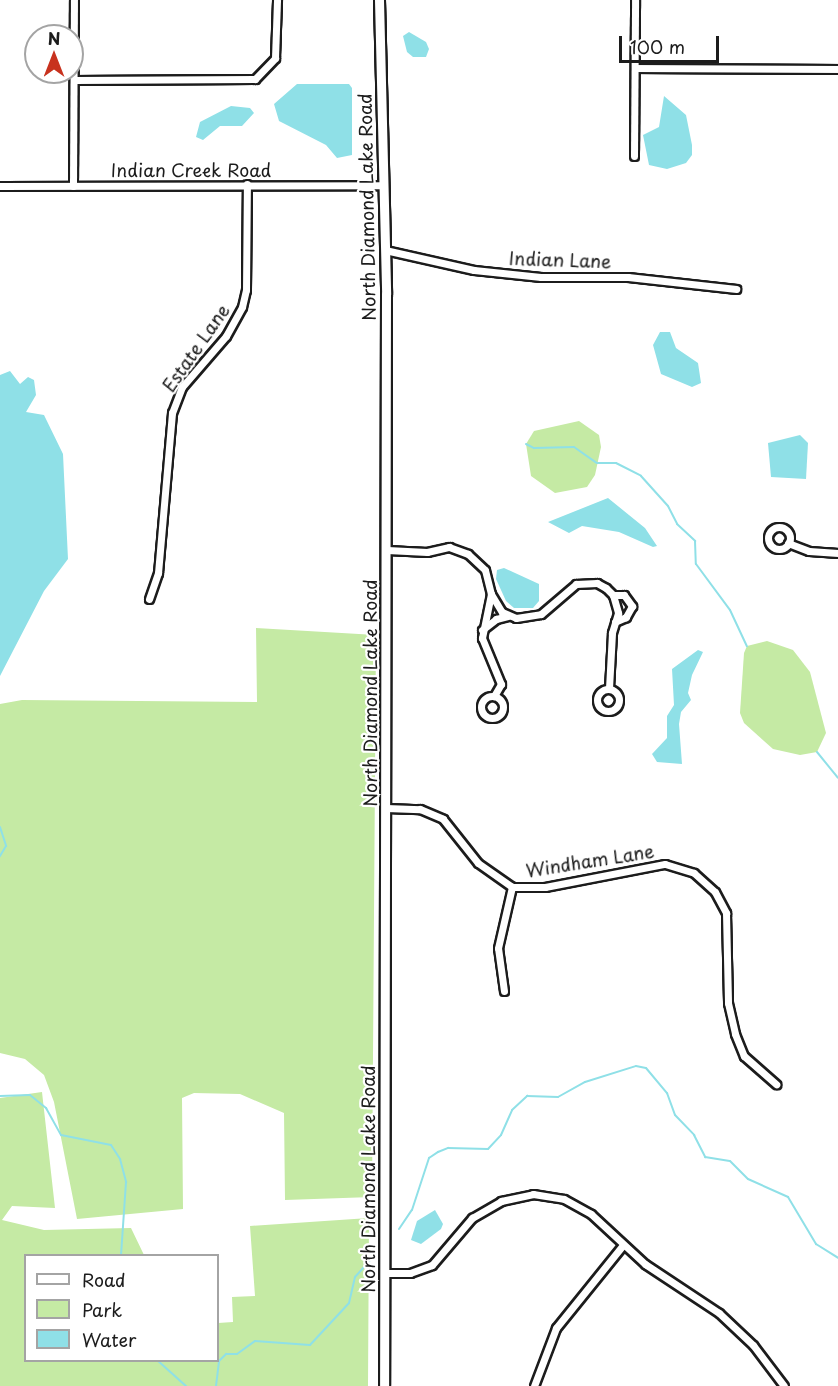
<!DOCTYPE html>
<html>
<head>
<meta charset="utf-8">
<style>
  body { margin:0 }
  #map { position:relative; width:838px; height:1386px; overflow:hidden; background:#fff; font-family:"Playpen Sans",sans-serif }
  div>[style] { position:absolute }
  .green>* { inset:0; background:#c5eaa4 }
  .water>* { inset:0; background:#8fe0e7 }
  .stream>* { height:2px; margin:-1px; padding:0 1px; transform-origin:1px; border-radius:1px; background:#8fe0e7 }
  .roads { filter:drop-shadow(2px 0 #1c1c1c) drop-shadow(-2px 0 #1c1c1c) drop-shadow(0 2px #1c1c1c) drop-shadow(0 -2px #1c1c1c) }
  .street>* { height:7px; margin:-3.5px; padding:0 3.5px; transform-origin:3.5px; border-radius:3.5px; background:#fff }
  .street>.ring { margin:-3.5px; padding:0; box-sizing:content-box; background:none; border:7px solid #fff; border-radius:50% }
  .secondary>* { height:9px; margin:-4.5px; padding:0 4.5px; transform-origin:4.5px; border-radius:4.5px; background:#fff }
  span { translate:-50% -50%; white-space:nowrap; text-align:center; line-height:1.15; -webkit-text-stroke:4.5px #fff; paint-order:stroke }
  .street-label { font-size:18px; color:#1c1c1c }
  .legend { position:absolute; left:24px; top:1254px; width:195px; height:108px; box-sizing:border-box; background:#fff; border:2px solid #a4a4a4; margin:0; padding:8px 10px; list-style:none; font-size:18px; color:#1c1c1c }
  .legend li { display:flex; align-items:center; gap:12px; height:30px }
  .legend b { width:30px; border:2px solid #a4a4a4 }
  .north { position:absolute; left:24px; top:24px; width:60px; height:60px; box-sizing:border-box; background:#fff; border:2px solid #a4a4a4; border-radius:50%; rotate:0deg; font-size:16px; font-weight:700; line-height:24px; text-align:center; color:#1c1c1c }
  .north::after { content:''; display:block; margin:auto; width:21px; height:27px; background:#c8321e; clip-path:polygon(50% 0,100% 100%,50% 72%,0 100%) }
  .scale { position:absolute; left:619px; top:36px; width:100px; height:27px; box-sizing:border-box; border:3px solid #1c1c1c; border-top:0; padding-left:8px; font-size:18px; line-height:21px; white-space:nowrap; color:#1c1c1c; -webkit-text-stroke:4px #fff; paint-order:stroke }
</style>
</head>
<body>
<div id="map">
  <div class="green">
    <div style="clip-path:polygon(579px 421px,599px 435px,601px 447px,595px 475px,587px 487px,555px 493px,531px 476px,526px 444px,534px 431px)"></div>
    <div style="clip-path:polygon(256px 628px,376px 635px,372px 1197px,285px 1200px,284px 1113px,240px 1094px,194px 1093px,182px 1098px,183px 1209px,77px 1219px,54px 1102px,44px 1075px,25px 1059px,0 1053px,0 704px,22px 700px,257px 702px)"></div>
    <div style="clip-path:polygon(767px 641px,793px 650px,810px 672px,826px 733px,817px 752px,800px 755px,773px 749px,744px 723px,740px 713px,744px 653px,747px 646px)"></div>
    <div style="clip-path:polygon(42px 1092px,55px 1208px,12px 1206px,2px 1220px,44px 1230px,131px 1228px,144px 1255px,26px 1256px,26px 1360px,218px 1360px,218px 1323px,233px 1322px,232px 1297px,255px 1296px,250px 1226px,369px 1218px,368px 1386px,0 1386px,0 1098px)"></div>
  </div>
  <div class="water">
    <div style="clip-path:polygon(409px 32px,426px 42px,429px 49px,426px 57px,413px 57px,407px 52px,403px 36px)"></div>
    <div style="clip-path:polygon(297px 84px,349px 84px,352px 88px,352px 155px,337px 158px,326px 145px,279px 121px,274px 104px)"></div>
    <div style="clip-path:polygon(664px 96px,686px 115px,692px 145px,692px 155px,686px 163px,667px 169px,649px 165px,643px 135px,659px 127px)"></div>
    <div style="clip-path:polygon(231px 106px,250px 108px,254px 113px,242px 126px,220px 126px,203px 140px,196px 137px,200px 122px)"></div>
    <div style="clip-path:polygon(660px 332px,670px 332px,676px 348px,698px 363px,701px 383px,692px 387px,661px 374px,653px 345px)"></div>
    <div style="clip-path:polygon(10px 371px,20px 384px,28px 377px,34px 380px,36px 395px,26px 412px,44px 415px,63px 454px,68px 559px,44px 591px,0 676px,0 375px)"></div>
    <div style="clip-path:polygon(800px 435px,808px 443px,806px 479px,771px 477px,768px 443px)"></div>
    <div style="clip-path:polygon(608px 498px,645px 528px,657px 546px,653px 547px,619px 532px,582px 526px,569px 533px,548px 522px)"></div>
    <div style="clip-path:polygon(504px 568px,539px 584px,539px 601px,533px 608px,514px 608px,506px 601px,496px 579px,497px 570px)"></div>
    <div style="clip-path:polygon(698px 650px,703px 652px,692px 675px,688px 693px,691px 700px,681px 712px,679px 724px,682px 764px,657px 762px,652px 754px,667px 738px,667px 716px,674px 705px,672px 669px)"></div>
    <div style="clip-path:polygon(435px 1210px,443px 1224px,441px 1229px,421px 1244px,411px 1240px,417px 1221px)"></div>
  </div>
  <div class="stream">
    <div style="left:526px;top:444px;width:9px;rotate:27deg"></div>
    <div style="left:534px;top:448px;width:40px;rotate:-1.4deg"></div>
    <div style="left:574px;top:447px;width:28px;rotate:35deg"></div>
    <div style="left:597px;top:463px;width:19px"></div>
    <div style="left:616px;top:463px;width:28px;rotate:27deg"></div>
    <div style="left:641px;top:476px;width:40px;rotate:48deg"></div>
    <div style="left:668px;top:506px;width:20px;rotate:63deg"></div>
    <div style="left:677px;top:524px;width:25px;rotate:43deg"></div>
    <div style="left:695px;top:541px;width:23px;rotate:88deg"></div>
    <div style="left:696px;top:564px;width:57px;rotate:53.5deg"></div>
    <div style="left:730px;top:610px;width:40px;rotate:65deg"></div>
    <div style="left:817px;top:752px;width:33px;rotate:51deg"></div>
    <div style="left:0;top:827px;width:20px;rotate:72deg"></div>
    <div style="left:6px;top:846px;width:12px;rotate:121deg"></div>
    <div style="left:0;top:1096px;width:30px;rotate:-2deg"></div>
    <div style="left:30px;top:1095px;width:21px;rotate:39deg"></div>
    <div style="left:46px;top:1108px;width:31px;rotate:61deg"></div>
    <div style="left:61px;top:1135px;width:51px;rotate:11.3deg"></div>
    <div style="left:111px;top:1145px;width:17px;rotate:57deg"></div>
    <div style="left:120px;top:1159px;width:24px;rotate:75deg"></div>
    <div style="left:126px;top:1182px;width:74px;rotate:93.9deg"></div>
    <div style="left:399px;top:1229px;width:23px;rotate:-56deg"></div>
    <div style="left:412px;top:1210px;width:55px;rotate:-71.9deg"></div>
    <div style="left:429px;top:1158px;width:11px;rotate:-34deg"></div>
    <div style="left:438px;top:1152px;width:11px;rotate:-22deg"></div>
    <div style="left:448px;top:1148px;width:40px;rotate:1.4deg"></div>
    <div style="left:488px;top:1149px;width:19px;rotate:-47deg"></div>
    <div style="left:501px;top:1135px;width:27px;rotate:-66deg"></div>
    <div style="left:512px;top:1110px;width:21px;rotate:-43deg"></div>
    <div style="left:527px;top:1096px;width:31px;rotate:2deg"></div>
    <div style="left:558px;top:1097px;width:31px;rotate:-29deg"></div>
    <div style="left:585px;top:1082px;width:53px;rotate:-17.4deg"></div>
    <div style="left:636px;top:1066px;width:10px;rotate:11deg"></div>
    <div style="left:646px;top:1068px;width:33px;rotate:50deg"></div>
    <div style="left:667px;top:1093px;width:23px;rotate:70deg"></div>
    <div style="left:675px;top:1115px;width:28px;rotate:46deg"></div>
    <div style="left:694px;top:1135px;width:25px;rotate:63deg"></div>
    <div style="left:705px;top:1157px;width:25px;rotate:9deg"></div>
    <div style="left:730px;top:1161px;width:25px;rotate:45deg"></div>
    <div style="left:748px;top:1179px;width:44px;rotate:24.2deg"></div>
    <div style="left:788px;top:1197px;width:55px;rotate:59.2deg"></div>
    <div style="left:816px;top:1244px;width:26px;rotate:32deg"></div>
    <div style="left:157px;top:1360px;width:39px;rotate:42deg"></div>
    <div style="left:216px;top:1386px;width:25px;rotate:-83deg"></div>
    <div style="left:219px;top:1361px;width:10px;rotate:-45deg"></div>
    <div style="left:226px;top:1354px;width:11px"></div>
    <div style="left:237px;top:1354px;width:22px;rotate:-36deg"></div>
    <div style="left:255px;top:1341px;width:55px;rotate:4.2deg"></div>
    <div style="left:310px;top:1345px;width:57px;rotate:-47.1deg"></div>
    <div style="left:349px;top:1303px;width:27px;rotate:-77deg"></div>
    <div style="left:355px;top:1277px;width:24px;rotate:-48deg"></div>
  </div>
  <div class="roads">
    <div class="street">
      <div style="left:635px;top:68px;width:203px;rotate:0.3deg"></div>
      <div style="left:74px;top:80px;width:181px;rotate:-0.3deg"></div>
      <div style="left:255px;top:79px;width:29px;rotate:-46deg"></div>
      <div style="left:275px;top:58px;width:58px;rotate:-88deg"></div>
      <div style="left:634px;top:156px;width:156px;rotate:-89.6deg"></div>
      <div style="left:0;top:186px;width:383px;rotate:-0.1deg"></div>
      <div style="left:73px;top:186px;width:186px;rotate:-89.7deg"></div>
      <div style="left:385px;top:250px;width:91px;rotate:12.7deg"></div>
      <div style="left:474px;top:270px;width:67px;rotate:6deg"></div>
      <div style="left:541px;top:277px;width:87px"></div>
      <div style="left:628px;top:277px;width:109px;rotate:6.3deg"></div>
      <div class="ring" style="left:768px;top:527px;width:15px;height:15px"></div>
      <div style="left:788px;top:543px;width:22px;rotate:21deg"></div>
      <div style="left:809px;top:551px;width:29px;rotate:4deg"></div>
      <div style="left:387px;top:550px;width:40px;rotate:2.9deg"></div>
      <div style="left:427px;top:552px;width:23px;rotate:-13deg"></div>
      <div style="left:449px;top:547px;width:20px;rotate:20deg"></div>
      <div style="left:468px;top:554px;width:23px;rotate:43deg"></div>
      <div style="left:485px;top:570px;width:25px;rotate:76deg"></div>
      <div style="left:491px;top:594px;width:21px;rotate:59deg"></div>
      <div style="left:502px;top:612px;width:15px;rotate:23deg"></div>
      <div style="left:516px;top:618px;width:25px;rotate:-9deg"></div>
      <div style="left:541px;top:614px;width:46px;rotate:-40.6deg"></div>
      <div style="left:576px;top:584px;width:21px;rotate:-3deg"></div>
      <div style="left:597px;top:583px;width:10px;rotate:29deg"></div>
      <div style="left:606px;top:588px;width:10px;rotate:45deg"></div>
      <div style="left:613px;top:595px;width:19px;rotate:74deg"></div>
      <div style="left:618px;top:613px;width:21px;rotate:107deg"></div>
      <div style="left:612px;top:633px;width:55px;rotate:93.1deg"></div>
      <div style="left:491px;top:594px;width:45px;rotate:101.6deg"></div>
      <div style="left:482px;top:638px;width:50px;rotate:67.6deg"></div>
      <div style="left:501px;top:684px;width:14px;rotate:120deg"></div>
      <div style="left:613px;top:595px;width:11px"></div>
      <div style="left:624px;top:595px;width:14px;rotate:54deg"></div>
      <div style="left:632px;top:606px;width:13px;rotate:119deg"></div>
      <div style="left:626px;top:617px;width:12px;rotate:156deg"></div>
      <div style="left:149px;top:599px;width:28px;rotate:-71deg"></div>
      <div style="left:158px;top:573px;width:161px;rotate:-85deg"></div>
      <div style="left:172px;top:413px;width:28px;rotate:-69deg"></div>
      <div style="left:182px;top:387px;width:67px;rotate:-49.2deg"></div>
      <div style="left:226px;top:336px;width:33px;rotate:-61deg"></div>
      <div style="left:242px;top:307px;width:17px;rotate:-77deg"></div>
      <div style="left:246px;top:290px;width:106px;rotate:-89.5deg"></div>
      <div style="left:482px;top:630px;width:18px;rotate:-38deg"></div>
      <div style="left:496px;top:619px;width:12px;rotate:-14deg"></div>
      <div class="ring" style="left:597px;top:689px;width:15px;height:15px"></div>
      <div class="ring" style="left:481px;top:696px;width:15px;height:15px"></div>
      <div style="left:386px;top:808px;width:34px;rotate:2deg"></div>
      <div style="left:420px;top:809px;width:25px;rotate:23deg"></div>
      <div style="left:443px;top:819px;width:56px;rotate:51.5deg"></div>
      <div style="left:478px;top:863px;width:42px;rotate:35.2deg"></div>
      <div style="left:512px;top:887px;width:33px"></div>
      <div style="left:545px;top:887px;width:122px;rotate:-10.9deg"></div>
      <div style="left:665px;top:864px;width:30px;rotate:17deg"></div>
      <div style="left:694px;top:873px;width:28px;rotate:42deg"></div>
      <div style="left:715px;top:892px;width:24px;rotate:62deg"></div>
      <div style="left:726px;top:913px;width:90px;rotate:88.7deg"></div>
      <div style="left:728px;top:1003px;width:32px;rotate:77deg"></div>
      <div style="left:735px;top:1034px;width:24px;rotate:68deg"></div>
      <div style="left:744px;top:1056px;width:43px;rotate:41.2deg"></div>
      <div style="left:504px;top:991px;width:43px;rotate:-97.9deg"></div>
      <div style="left:498px;top:948px;width:63px;rotate:-77.1deg"></div>
      <div style="left:384px;top:1273px;width:26px"></div>
      <div style="left:410px;top:1273px;width:23px;rotate:-20deg"></div>
      <div style="left:432px;top:1265px;width:62px;rotate:-49.6deg"></div>
      <div style="left:472px;top:1218px;width:34px;rotate:-30deg"></div>
      <div style="left:501px;top:1201px;width:33px;rotate:-12deg"></div>
      <div style="left:533px;top:1194px;width:31px;rotate:9deg"></div>
      <div style="left:564px;top:1199px;width:31px;rotate:29deg"></div>
      <div style="left:591px;top:1214px;width:74px;rotate:42.8deg"></div>
      <div style="left:645px;top:1264px;width:89px;rotate:33.5deg"></div>
      <div style="left:719px;top:1313px;width:47px;rotate:43.3deg"></div>
      <div style="left:753px;top:1345px;width:51px;rotate:52.9deg"></div>
      <div style="left:534px;top:1386px;width:62px;rotate:-69.2deg"></div>
      <div style="left:556px;top:1328px;width:107px;rotate:-51.1deg"></div>
    </div>
    <div class="secondary">
      <div style="left:379px;top:0;width:294px;rotate:88.6deg"></div>
      <div style="left:386px;top:294px;width:1092px;rotate:90.1deg"></div>
    </div>
  </div>
  <div class="street-label">
    <span style="left:191px;top:170px">Indian Creek Road</span>
    <span style="left:367px;top:207px;rotate:-91deg">North Diamond Lake Road</span>
    <span style="left:560px;top:260px;rotate:2deg">Indian Lane</span>
    <span style="left:196px;top:348px;rotate:-55deg">Estate Lane</span>
    <span style="left:370px;top:693px;rotate:-90deg">North Diamond Lake Road</span>
    <span style="left:590px;top:861px;rotate:-9deg">Windham Lane</span>
    <span style="left:368px;top:1179px;rotate:-90deg">North Diamond Lake Road</span>
  </div>
  <ul class="legend">
  <li><b style="height:8px;background:#fff"></b>Road</li>
  <li><b style="height:16px;background:#c5eaa4"></b>Park</li>
  <li><b style="height:16px;background:#8fe0e7"></b>Water</li>
  </ul>
  <div class="north">N</div>
  <div class="scale">100 m</div>
</div>
</body>
</html>
